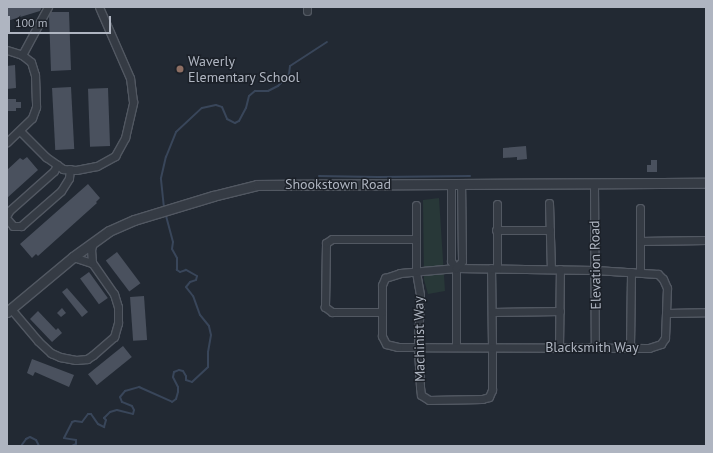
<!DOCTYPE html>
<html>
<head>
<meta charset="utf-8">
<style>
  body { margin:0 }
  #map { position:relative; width:713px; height:453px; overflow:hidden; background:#222933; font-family:"PT Sans",sans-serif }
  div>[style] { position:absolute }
  .green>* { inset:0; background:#283838 }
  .stream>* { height:2px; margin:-1px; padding:0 1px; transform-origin:1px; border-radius:1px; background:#39465a }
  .building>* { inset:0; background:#4a515e; transform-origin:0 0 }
  .roads { filter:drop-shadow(1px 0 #525862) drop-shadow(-1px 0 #525862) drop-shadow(0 1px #525862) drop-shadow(0 -1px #525862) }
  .minor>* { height:7px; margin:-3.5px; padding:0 3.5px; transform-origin:3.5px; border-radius:3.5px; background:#353b44 }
  .tertiary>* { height:9px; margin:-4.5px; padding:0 4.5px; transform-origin:4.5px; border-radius:4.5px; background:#353b44 }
  .dots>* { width:11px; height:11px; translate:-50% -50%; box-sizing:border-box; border:2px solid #1b2028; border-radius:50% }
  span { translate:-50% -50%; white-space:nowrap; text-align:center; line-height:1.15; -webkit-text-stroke:3px #1b2028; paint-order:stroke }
  .poi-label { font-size:14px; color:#afb5c1 }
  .left { translate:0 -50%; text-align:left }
  .street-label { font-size:14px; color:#afb5c1 }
  .frame { position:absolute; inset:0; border:8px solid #afb5c1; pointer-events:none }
  .scale { position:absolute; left:8px; top:16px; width:103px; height:18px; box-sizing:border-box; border:2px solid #afb5c1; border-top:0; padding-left:5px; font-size:12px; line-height:14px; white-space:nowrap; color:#afb5c1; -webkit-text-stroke:3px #1b2028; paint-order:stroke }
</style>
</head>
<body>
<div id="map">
  <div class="green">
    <div style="clip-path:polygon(439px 198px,445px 291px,428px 294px,424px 280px,423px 200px)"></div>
  </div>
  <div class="stream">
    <div style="left:319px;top:176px;width:59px;rotate:1deg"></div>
    <div style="left:378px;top:177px;width:92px;rotate:-0.6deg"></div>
    <div style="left:164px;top:208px;width:30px;rotate:-96deg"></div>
    <div style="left:161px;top:178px;width:22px;rotate:-77deg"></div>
    <div style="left:166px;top:157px;width:27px;rotate:-68deg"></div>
    <div style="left:176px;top:132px;width:35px;rotate:-43deg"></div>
    <div style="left:202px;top:108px;width:14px;rotate:-12deg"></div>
    <div style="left:216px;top:105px;width:6px;rotate:18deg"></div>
    <div style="left:222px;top:107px;width:13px;rotate:67deg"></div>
    <div style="left:227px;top:119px;width:9px;rotate:27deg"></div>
    <div style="left:235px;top:123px;width:4px;rotate:-27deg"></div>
    <div style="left:239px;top:121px;width:15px;rotate:-62deg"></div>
    <div style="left:246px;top:108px;width:12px;rotate:-76deg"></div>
    <div style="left:249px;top:96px;width:8px;rotate:-40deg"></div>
    <div style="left:255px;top:91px;width:13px"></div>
    <div style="left:268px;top:91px;width:11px;rotate:-27deg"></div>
    <div style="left:278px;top:86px;width:16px;rotate:-47deg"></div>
    <div style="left:289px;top:74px;width:8px;rotate:-83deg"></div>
    <div style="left:290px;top:66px;width:44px;rotate:-33deg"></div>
    <div style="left:21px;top:446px;width:9px;rotate:-54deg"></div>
    <div style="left:26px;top:439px;width:4px;rotate:-27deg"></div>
    <div style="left:30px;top:437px;width:7px;rotate:27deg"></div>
    <div style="left:36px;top:440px;width:7px;rotate:63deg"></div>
    <div style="left:72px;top:446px;width:4px;rotate:-27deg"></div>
    <div style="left:76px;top:444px;width:4px;rotate:-90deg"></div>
    <div style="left:76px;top:440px;width:12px;rotate:-171deg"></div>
    <div style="left:64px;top:438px;width:18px;rotate:-63deg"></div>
    <div style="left:72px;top:422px;width:3px;rotate:-18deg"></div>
    <div style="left:75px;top:421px;width:7px;rotate:8deg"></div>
    <div style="left:82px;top:422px;width:10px;rotate:-53deg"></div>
    <div style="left:88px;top:414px;width:3px"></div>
    <div style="left:91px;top:414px;width:12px;rotate:55deg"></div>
    <div style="left:98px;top:424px;width:7px;rotate:27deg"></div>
    <div style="left:104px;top:427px;width:7px;rotate:-74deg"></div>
    <div style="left:106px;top:420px;width:3px;rotate:-135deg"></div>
    <div style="left:104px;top:418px;width:8px;rotate:-45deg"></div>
    <div style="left:110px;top:412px;width:7px;rotate:-16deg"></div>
    <div style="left:117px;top:410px;width:16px;rotate:14deg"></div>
    <div style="left:133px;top:414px;width:4px;rotate:-76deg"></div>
    <div style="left:134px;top:410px;width:4px;rotate:-117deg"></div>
    <div style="left:132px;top:406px;width:11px;rotate:-158deg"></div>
    <div style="left:122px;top:402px;width:5px;rotate:-112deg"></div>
    <div style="left:120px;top:397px;width:8px;rotate:-50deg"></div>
    <div style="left:125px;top:391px;width:15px;rotate:-16deg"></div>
    <div style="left:139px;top:387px;width:36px;rotate:24deg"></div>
    <div style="left:172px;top:402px;width:5px;rotate:-37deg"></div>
    <div style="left:176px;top:399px;width:7px;rotate:-74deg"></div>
    <div style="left:178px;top:392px;width:5px;rotate:-90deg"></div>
    <div style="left:178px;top:387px;width:11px;rotate:-117deg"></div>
    <div style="left:173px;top:377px;width:5px;rotate:-79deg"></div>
    <div style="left:174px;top:372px;width:5px;rotate:-22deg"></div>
    <div style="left:179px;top:370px;width:4px;rotate:14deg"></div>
    <div style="left:183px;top:371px;width:6px;rotate:59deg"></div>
    <div style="left:186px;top:376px;width:4px;rotate:90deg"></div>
    <div style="left:186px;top:380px;width:6px;rotate:18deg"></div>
    <div style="left:192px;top:382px;width:22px;rotate:-43deg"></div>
    <div style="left:208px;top:367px;width:15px;rotate:-90deg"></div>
    <div style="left:208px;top:352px;width:17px;rotate:-80deg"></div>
    <div style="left:211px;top:335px;width:9px;rotate:-103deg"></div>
    <div style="left:209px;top:326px;width:14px;rotate:-129deg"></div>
    <div style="left:200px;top:315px;width:20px;rotate:-110deg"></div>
    <div style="left:193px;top:296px;width:11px;rotate:-128deg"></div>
    <div style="left:186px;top:287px;width:6px;rotate:-51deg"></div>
    <div style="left:190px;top:282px;width:6px;rotate:-18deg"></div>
    <div style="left:196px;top:280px;width:4px;rotate:-76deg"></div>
    <div style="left:197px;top:276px;width:13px;rotate:-151deg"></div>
    <div style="left:186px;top:270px;width:6px;rotate:162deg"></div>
    <div style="left:180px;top:272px;width:4px;rotate:-146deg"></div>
    <div style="left:177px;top:270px;width:12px;rotate:-90deg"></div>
    <div style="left:177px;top:258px;width:10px;rotate:-119deg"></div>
    <div style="left:172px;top:249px;width:7px;rotate:-82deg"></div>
    <div style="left:173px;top:242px;width:30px;rotate:-105deg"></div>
  </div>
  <div class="building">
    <div style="clip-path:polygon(7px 7px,42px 7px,40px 11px,7px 21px)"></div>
    <div style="clip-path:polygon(51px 12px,69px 12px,71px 70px,51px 71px,49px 15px)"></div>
    <div style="clip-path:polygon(15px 65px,16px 88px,7px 89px,7px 66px)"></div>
    <div style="left:71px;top:87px;width:62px;height:19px;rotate:87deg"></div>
    <div style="left:108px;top:88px;width:58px;height:20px;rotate:88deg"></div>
    <div style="clip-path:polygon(7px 99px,16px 99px,16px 102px,21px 102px,21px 108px,16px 108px,16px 111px,7px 111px)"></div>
    <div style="clip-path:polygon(526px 146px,527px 159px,517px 160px,517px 157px,503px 158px,503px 148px)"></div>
    <div style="clip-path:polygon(27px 157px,38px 170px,7px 198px,7px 170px,20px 158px,23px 160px)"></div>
    <div style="clip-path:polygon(651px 160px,657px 160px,657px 172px,647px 172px,647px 165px,651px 165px)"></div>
    <div style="clip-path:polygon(88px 184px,100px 198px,96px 202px,97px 203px,38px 256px,36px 254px,32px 258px,20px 244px)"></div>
    <div style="left:117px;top:252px;width:39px;height:14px;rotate:53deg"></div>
    <div style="left:89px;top:272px;width:32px;height:11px;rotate:54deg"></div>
    <div style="clip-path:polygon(67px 288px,88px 312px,82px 317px,62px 292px)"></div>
    <div style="left:144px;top:296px;width:44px;height:14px;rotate:86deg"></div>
    <div style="clip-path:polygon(62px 308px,66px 313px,61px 317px,57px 313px)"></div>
    <div style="clip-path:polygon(38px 311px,56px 330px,58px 328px,62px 333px,52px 342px,30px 319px)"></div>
    <div style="left:123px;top:346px;width:14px;height:45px;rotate:51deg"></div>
    <div style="clip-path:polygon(32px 359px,74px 375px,69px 387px,35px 372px,33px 376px,27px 373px)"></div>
  </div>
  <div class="roads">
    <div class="minor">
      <div style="left:307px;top:11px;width:4px;rotate:-90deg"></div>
      <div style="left:7px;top:50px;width:16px;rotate:18deg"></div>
      <div style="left:22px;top:55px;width:11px;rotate:38deg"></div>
      <div style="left:31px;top:62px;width:14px;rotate:73deg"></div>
      <div style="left:35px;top:75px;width:32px;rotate:88deg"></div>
      <div style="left:36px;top:107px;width:12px;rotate:110deg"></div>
      <div style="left:32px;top:118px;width:35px;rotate:136deg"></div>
      <div style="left:22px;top:55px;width:55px;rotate:-61.6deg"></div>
      <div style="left:20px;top:131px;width:37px;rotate:45deg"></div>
      <div style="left:46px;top:157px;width:21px;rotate:35deg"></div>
      <div style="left:63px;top:169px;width:13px;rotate:4deg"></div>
      <div style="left:76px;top:170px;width:21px;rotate:-11deg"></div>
      <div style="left:97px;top:166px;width:21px;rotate:-29deg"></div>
      <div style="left:115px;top:156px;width:21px;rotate:-61deg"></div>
      <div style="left:125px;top:138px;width:37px;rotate:-77deg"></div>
      <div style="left:133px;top:102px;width:24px;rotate:-97deg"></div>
      <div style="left:130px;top:78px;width:77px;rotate:-113.6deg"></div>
      <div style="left:451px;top:183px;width:78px;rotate:90deg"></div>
      <div style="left:451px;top:261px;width:9px;rotate:54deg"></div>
      <div style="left:456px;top:268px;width:79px;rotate:90deg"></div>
      <div style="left:594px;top:183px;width:164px;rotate:89.7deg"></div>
      <div style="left:549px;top:203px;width:66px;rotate:88.3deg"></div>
      <div style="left:416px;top:205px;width:67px;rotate:90deg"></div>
      <div style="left:416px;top:272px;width:23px;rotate:80deg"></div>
      <div style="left:420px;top:295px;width:52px;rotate:92.2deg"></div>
      <div style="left:418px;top:347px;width:40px;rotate:87.1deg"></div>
      <div style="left:420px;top:387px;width:8px;rotate:83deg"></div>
      <div style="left:421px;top:395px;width:9px;rotate:32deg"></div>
      <div style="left:429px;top:400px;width:53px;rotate:-1.1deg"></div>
      <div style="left:482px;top:399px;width:7px;rotate:-16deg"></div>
      <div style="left:489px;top:397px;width:8px;rotate:-67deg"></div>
      <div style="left:492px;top:390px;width:43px;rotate:-90deg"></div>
      <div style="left:492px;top:347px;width:79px;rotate:-90.7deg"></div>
      <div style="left:640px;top:208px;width:64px;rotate:90deg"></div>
      <div style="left:7px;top:215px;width:4px;rotate:-63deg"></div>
      <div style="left:9px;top:211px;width:60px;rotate:-41.6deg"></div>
      <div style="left:54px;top:171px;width:7px;rotate:-63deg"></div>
      <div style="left:7px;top:219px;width:9px;rotate:49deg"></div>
      <div style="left:13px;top:226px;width:8px"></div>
      <div style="left:21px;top:226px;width:53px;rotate:-41.2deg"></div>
      <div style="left:61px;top:191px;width:15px;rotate:-58deg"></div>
      <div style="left:69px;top:178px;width:9px;rotate:-84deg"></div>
      <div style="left:496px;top:230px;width:54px"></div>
      <div style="left:640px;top:241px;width:66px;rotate:-0.9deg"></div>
      <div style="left:73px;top:257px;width:20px;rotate:18deg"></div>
      <div style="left:456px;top:268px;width:139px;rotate:0.8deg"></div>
      <div style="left:595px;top:270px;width:63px;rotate:3.6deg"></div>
      <div style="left:658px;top:274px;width:7px;rotate:45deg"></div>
      <div style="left:663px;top:279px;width:10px;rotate:66deg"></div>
      <div style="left:667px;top:288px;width:50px;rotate:92.3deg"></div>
      <div style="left:665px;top:338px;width:7px;rotate:124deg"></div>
      <div style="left:661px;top:344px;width:13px;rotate:162deg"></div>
      <div style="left:649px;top:348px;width:231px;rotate:-179.8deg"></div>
      <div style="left:418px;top:347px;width:20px;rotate:180deg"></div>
      <div style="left:398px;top:347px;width:12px;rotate:-166deg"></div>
      <div style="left:386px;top:344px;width:9px;rotate:-117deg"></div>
      <div style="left:382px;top:336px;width:51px;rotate:-90deg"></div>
      <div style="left:382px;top:285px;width:8px;rotate:-67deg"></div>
      <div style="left:385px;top:278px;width:16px;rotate:-18deg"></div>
      <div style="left:400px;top:273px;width:56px;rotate:-5.1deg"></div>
      <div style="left:456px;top:268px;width:9px;rotate:-49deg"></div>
      <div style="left:462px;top:261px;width:78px;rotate:-90.7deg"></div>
      <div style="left:497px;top:268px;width:64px;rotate:-90deg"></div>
      <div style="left:11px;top:309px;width:42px;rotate:49.8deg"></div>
      <div style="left:38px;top:341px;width:18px;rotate:43deg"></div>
      <div style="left:51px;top:353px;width:10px;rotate:24deg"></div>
      <div style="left:60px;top:357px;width:16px;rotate:11deg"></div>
      <div style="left:76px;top:360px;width:11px;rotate:-5deg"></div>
      <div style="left:87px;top:359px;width:7px;rotate:-34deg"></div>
      <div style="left:93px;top:355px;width:28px;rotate:-41deg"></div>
      <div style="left:114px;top:337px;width:15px;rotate:-74deg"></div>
      <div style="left:118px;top:323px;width:16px;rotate:-90deg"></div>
      <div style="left:118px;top:307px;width:14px;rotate:-107deg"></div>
      <div style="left:114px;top:294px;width:38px;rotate:-125deg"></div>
      <div style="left:92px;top:263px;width:13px;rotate:-94deg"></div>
      <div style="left:91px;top:250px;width:8px;rotate:-76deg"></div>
      <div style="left:382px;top:312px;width:50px;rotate:180deg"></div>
      <div style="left:332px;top:312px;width:9px;rotate:-144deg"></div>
      <div style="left:325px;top:307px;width:64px;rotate:-89.1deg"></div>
      <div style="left:326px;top:243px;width:7px;rotate:-34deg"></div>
      <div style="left:332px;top:239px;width:84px"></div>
      <div style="left:492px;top:312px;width:68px;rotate:-0.8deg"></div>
      <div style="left:667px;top:313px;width:39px;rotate:-1deg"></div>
      <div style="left:559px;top:347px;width:78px;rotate:-89.3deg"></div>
      <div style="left:630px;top:347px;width:75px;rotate:-89.2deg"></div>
    </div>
    <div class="tertiary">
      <div style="left:7px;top:312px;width:86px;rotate:-39.8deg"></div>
      <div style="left:73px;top:257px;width:44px;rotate:-35.8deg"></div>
      <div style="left:109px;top:231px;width:27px;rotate:-24deg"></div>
      <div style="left:134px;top:220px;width:83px;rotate:-16.9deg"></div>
      <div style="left:213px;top:196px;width:45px;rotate:-14deg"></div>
      <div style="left:257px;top:185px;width:449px;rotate:-0.3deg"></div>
    </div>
  </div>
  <div class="dots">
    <div style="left:180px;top:69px;background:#8d6e63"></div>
  </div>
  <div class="poi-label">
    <span class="left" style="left:188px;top:69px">Waverly<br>Elementary School</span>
  </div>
  <div class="street-label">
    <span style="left:338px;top:184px">Shookstown Road</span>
    <span style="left:595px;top:265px;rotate:-91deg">Elevation Road</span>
    <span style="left:419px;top:339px;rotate:-91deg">Machinist Way</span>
    <span style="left:592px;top:347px">Blacksmith Way</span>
  </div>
  <div class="frame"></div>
  <div class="scale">100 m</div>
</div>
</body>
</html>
